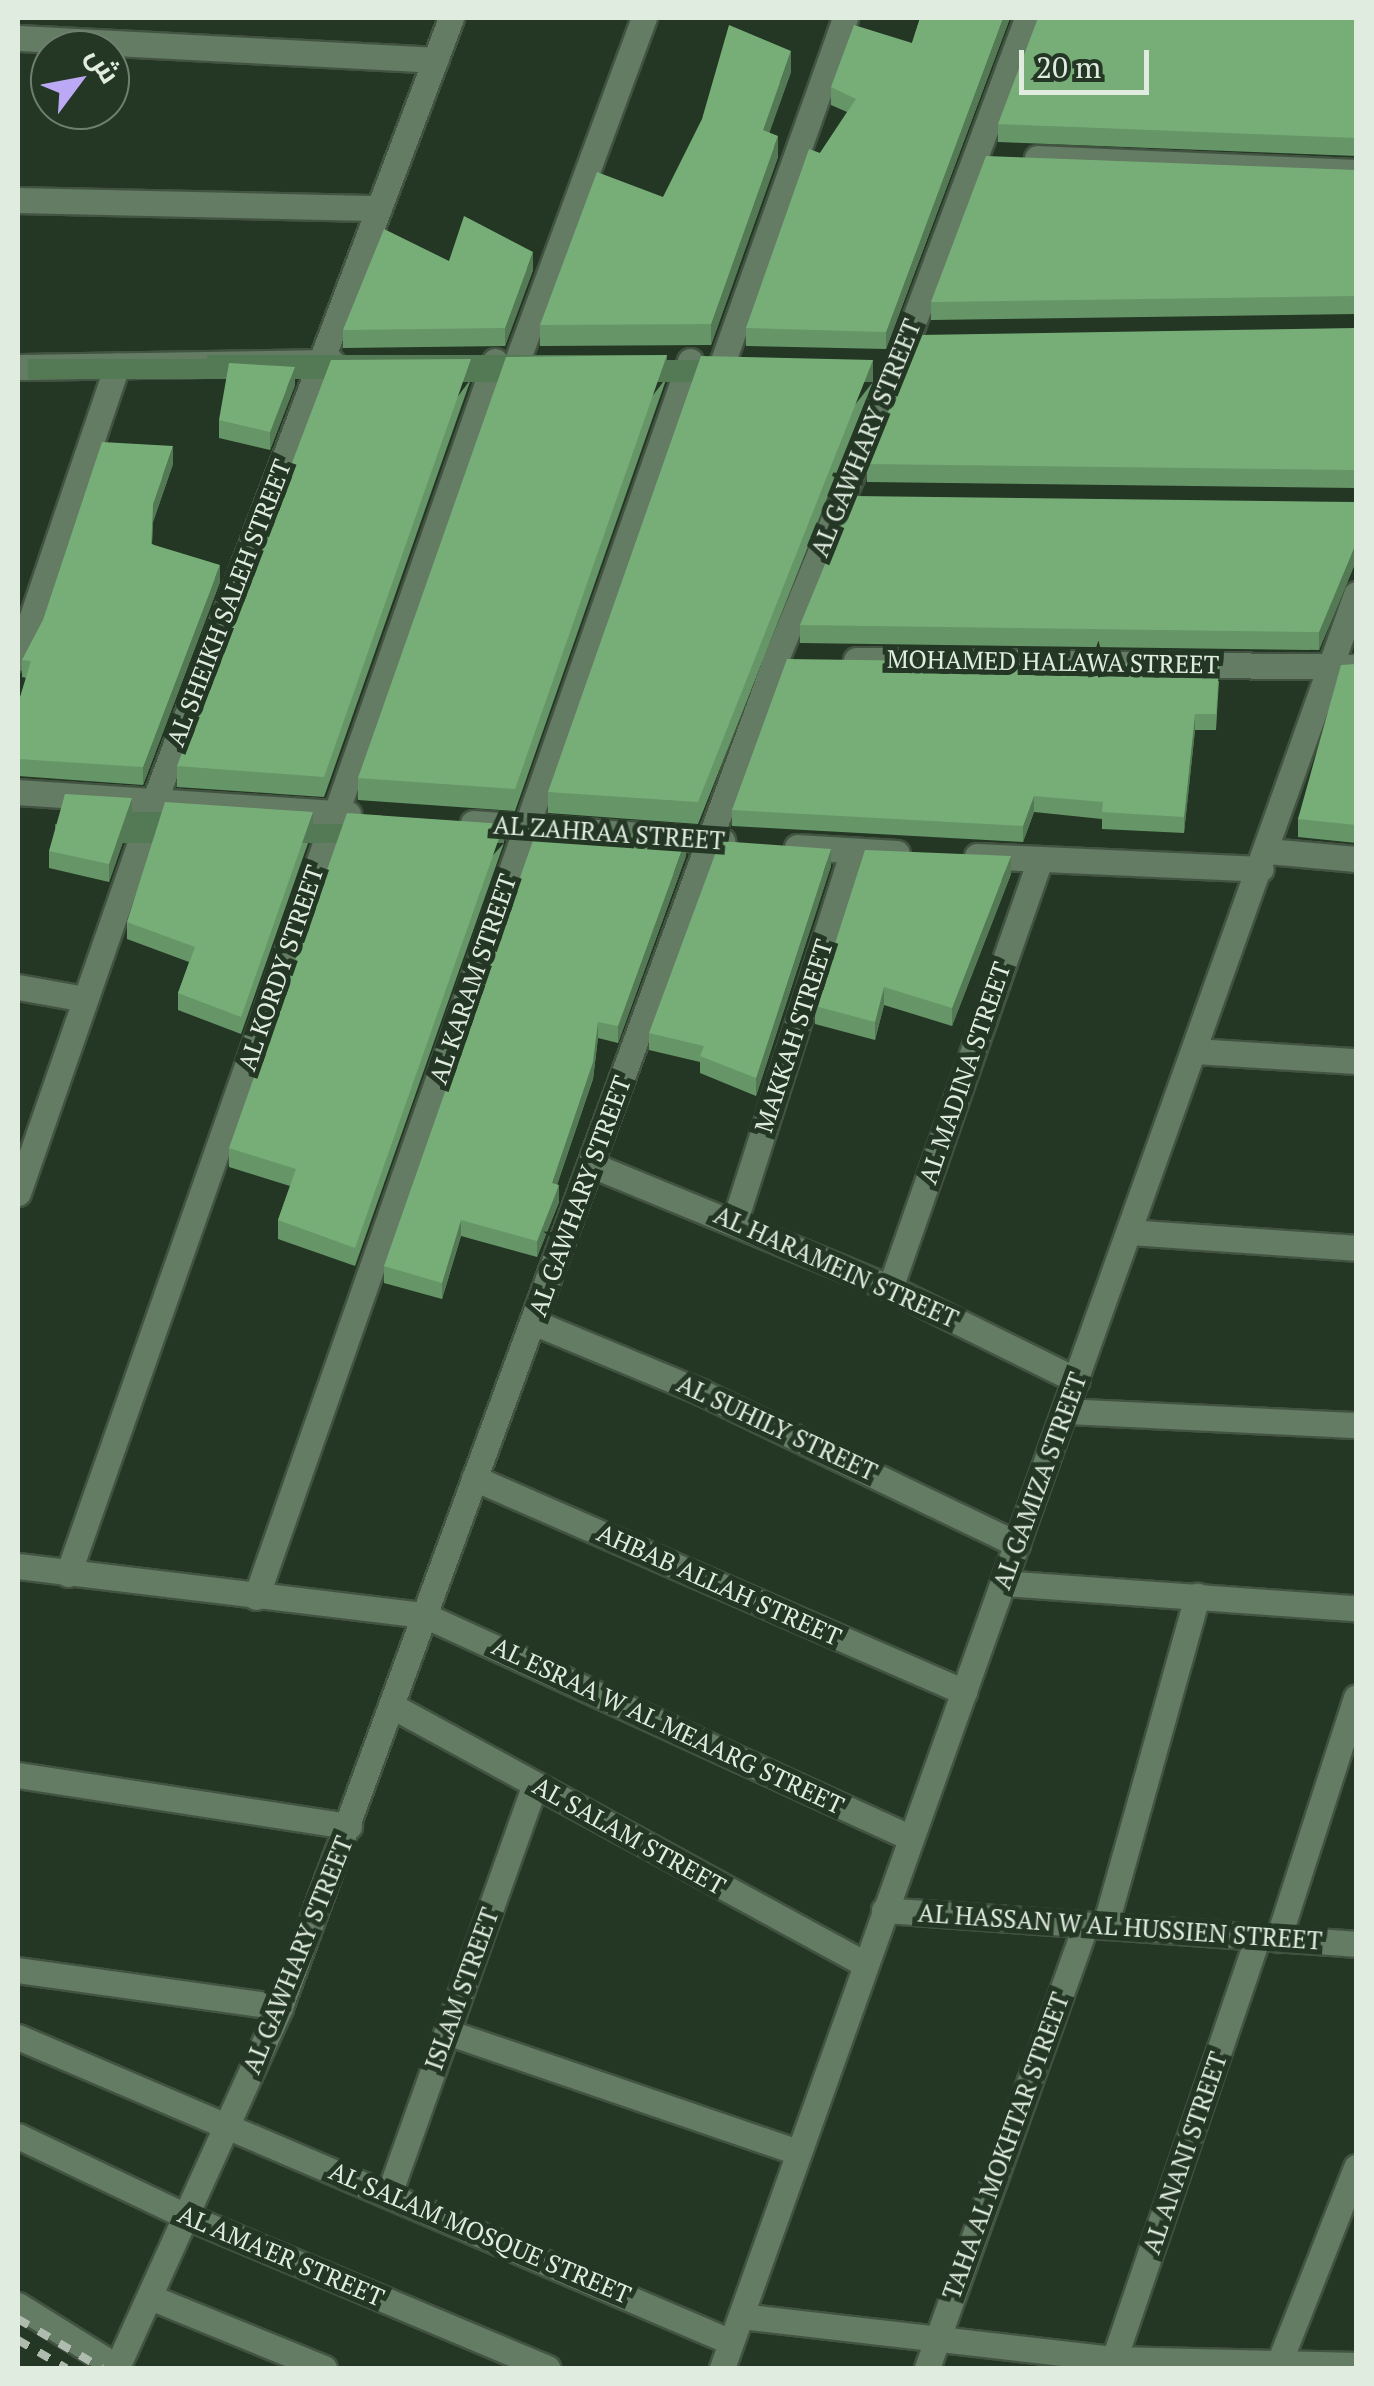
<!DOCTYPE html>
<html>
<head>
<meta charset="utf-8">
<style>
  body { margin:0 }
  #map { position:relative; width:1374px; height:2386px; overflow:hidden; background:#243624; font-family:"PT Serif",Cairo,serif }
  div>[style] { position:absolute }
  .roads { filter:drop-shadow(2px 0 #425342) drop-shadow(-2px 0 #425342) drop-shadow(0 2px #425342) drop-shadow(0 -2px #425342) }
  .minor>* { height:25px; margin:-12.5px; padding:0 12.5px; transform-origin:12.5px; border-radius:12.5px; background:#647b64 }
  .rail>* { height:8px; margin-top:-4px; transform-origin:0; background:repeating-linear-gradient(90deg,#aebbae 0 12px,transparent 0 24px) }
  .wall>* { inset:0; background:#669667 }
  .shaded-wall>* { inset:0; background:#537a54; transform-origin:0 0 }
  .building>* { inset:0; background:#77ae78 }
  span { translate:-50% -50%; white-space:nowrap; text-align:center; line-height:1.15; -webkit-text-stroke:10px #243624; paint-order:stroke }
  .street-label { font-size:25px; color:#e0ece0 }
  .frame { position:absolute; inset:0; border:20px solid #e0ece0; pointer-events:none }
  .north { position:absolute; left:30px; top:30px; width:100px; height:100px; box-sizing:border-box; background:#243624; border:2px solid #6f7f6f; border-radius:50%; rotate:58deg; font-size:28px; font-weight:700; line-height:40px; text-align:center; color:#e0ece0 }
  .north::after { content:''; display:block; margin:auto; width:35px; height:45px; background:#bca9f5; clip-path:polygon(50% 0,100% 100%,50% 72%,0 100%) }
  .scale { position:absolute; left:1019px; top:50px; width:130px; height:45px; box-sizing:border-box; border:5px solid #e0ece0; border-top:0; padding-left:12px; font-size:30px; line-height:35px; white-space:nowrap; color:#e0ece0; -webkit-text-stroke:8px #243624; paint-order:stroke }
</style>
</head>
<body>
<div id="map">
  <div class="roads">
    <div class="minor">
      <div style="left:18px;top:38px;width:418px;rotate:3deg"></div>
      <div style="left:1037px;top:158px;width:319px;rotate:2.5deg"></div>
      <div style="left:18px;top:200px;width:361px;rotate:1.3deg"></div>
      <div style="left:517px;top:361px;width:366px;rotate:-69.7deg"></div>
      <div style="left:723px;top:361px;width:364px;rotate:-70.4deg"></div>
      <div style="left:18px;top:367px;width:314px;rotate:-0.9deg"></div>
      <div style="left:18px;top:658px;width:309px;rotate:-71.3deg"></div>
      <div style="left:856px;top:660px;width:500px;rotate:0.8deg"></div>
      <div style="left:18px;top:792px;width:331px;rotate:3.8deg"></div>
      <div style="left:473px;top:823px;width:250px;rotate:4.1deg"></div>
      <div style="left:797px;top:847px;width:100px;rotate:3.4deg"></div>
      <div style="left:1268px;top:851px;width:88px;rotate:5.2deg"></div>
      <div style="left:977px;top:856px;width:284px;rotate:2.6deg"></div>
      <div style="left:18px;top:987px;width:68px;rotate:10.2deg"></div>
      <div style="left:1195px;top:1051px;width:161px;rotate:3.6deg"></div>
      <div style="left:592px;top:1165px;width:322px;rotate:22.4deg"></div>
      <div style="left:890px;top:1288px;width:208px;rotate:26.3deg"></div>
      <div style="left:18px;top:1193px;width:417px;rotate:-70.8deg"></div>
      <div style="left:155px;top:799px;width:835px;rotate:-69.24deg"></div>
      <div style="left:735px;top:1220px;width:387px;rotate:-72.3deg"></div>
      <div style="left:1129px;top:1232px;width:228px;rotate:4deg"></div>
      <div style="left:890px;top:1288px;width:454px;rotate:-70.7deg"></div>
      <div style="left:533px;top:1322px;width:182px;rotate:22.6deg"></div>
      <div style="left:701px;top:1392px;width:351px;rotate:25.7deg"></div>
      <div style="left:1065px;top:1411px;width:291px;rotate:2.8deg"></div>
      <div style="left:474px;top:1478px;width:535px;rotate:23.59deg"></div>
      <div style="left:18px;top:1566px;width:409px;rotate:6.9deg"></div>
      <div style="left:424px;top:1615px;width:536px;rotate:24.6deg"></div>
      <div style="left:68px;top:1574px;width:1286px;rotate:-70.61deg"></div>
      <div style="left:1003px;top:1583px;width:354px;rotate:4.1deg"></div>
      <div style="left:256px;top:1597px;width:1310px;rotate:-70.65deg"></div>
      <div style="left:394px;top:1707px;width:537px;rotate:28.62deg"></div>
      <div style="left:18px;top:1775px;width:335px;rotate:8.8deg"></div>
      <div style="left:884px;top:1910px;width:473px;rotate:4.1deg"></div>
      <div style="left:1105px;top:1926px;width:343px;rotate:-74.4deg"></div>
      <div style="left:1278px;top:1939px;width:254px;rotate:-72.1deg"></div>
      <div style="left:18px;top:1970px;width:265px;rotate:8deg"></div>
      <div style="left:447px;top:2032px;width:371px;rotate:18.9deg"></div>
      <div style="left:18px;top:2037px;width:775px;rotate:23.16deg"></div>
      <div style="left:18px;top:2136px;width:188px;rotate:25.5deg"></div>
      <div style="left:188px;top:2217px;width:390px;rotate:22.8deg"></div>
      <div style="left:389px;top:2194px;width:435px;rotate:-70.4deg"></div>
      <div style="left:150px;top:2297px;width:188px;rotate:22.2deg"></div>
      <div style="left:18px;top:2305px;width:119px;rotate:32deg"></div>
      <div style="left:741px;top:2316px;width:376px;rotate:6.6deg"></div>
      <div style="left:1115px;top:2359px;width:241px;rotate:1.4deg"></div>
      <div style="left:117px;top:2367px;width:395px;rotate:-65.6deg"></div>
      <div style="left:280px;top:2007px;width:1436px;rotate:-69.8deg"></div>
      <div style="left:776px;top:659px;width:317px;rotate:-67.6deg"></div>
      <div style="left:897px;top:366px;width:371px;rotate:-69.5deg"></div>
      <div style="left:722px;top:2368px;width:1884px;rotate:-70.33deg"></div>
      <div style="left:927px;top:2368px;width:471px;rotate:-70.3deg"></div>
      <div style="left:1111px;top:2368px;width:455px;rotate:-71.2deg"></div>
      <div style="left:1277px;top:2368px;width:216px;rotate:-68.5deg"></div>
    </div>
  </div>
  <div class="rail">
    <div style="left:18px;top:2319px;width:97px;rotate:30.3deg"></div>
    <div style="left:18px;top:2340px;width:56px;rotate:30.3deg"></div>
  </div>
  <div class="wall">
    <div style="clip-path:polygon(920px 18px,1010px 18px,886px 349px,746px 346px,746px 328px,820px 153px,847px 112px,831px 105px,831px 87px,912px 43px)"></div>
    <div style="clip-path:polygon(1356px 18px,1356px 156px,998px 142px,998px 124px)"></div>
    <div style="clip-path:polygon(791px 72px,769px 132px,778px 157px,711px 345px,540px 346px,540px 325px,663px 197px)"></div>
    <div style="clip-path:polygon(1356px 170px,1356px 314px,931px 320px,931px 302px)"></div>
    <div style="clip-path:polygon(449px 261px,533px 270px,505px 346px,343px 348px,343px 330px)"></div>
    <div style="clip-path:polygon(1356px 328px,1356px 488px,867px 482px,867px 464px)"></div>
    <div style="clip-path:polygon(667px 377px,515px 811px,358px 800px,358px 778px)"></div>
    <div style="clip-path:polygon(471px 379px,324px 797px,177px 787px,177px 766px)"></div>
    <div style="clip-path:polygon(873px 382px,698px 824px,548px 813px,548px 792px)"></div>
    <div style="clip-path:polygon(295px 385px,270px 450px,219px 438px,219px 420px)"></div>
    <div style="clip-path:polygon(173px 464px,153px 522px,152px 544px,220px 582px,143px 785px,18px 776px,18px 704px,26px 678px,22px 677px,22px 660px,43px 620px)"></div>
    <div style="clip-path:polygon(1356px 502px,1356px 566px,1354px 566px,1319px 650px,800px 643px,800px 625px)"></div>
    <div style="clip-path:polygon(1356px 664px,1356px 843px,1298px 837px,1298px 819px)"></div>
    <div style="clip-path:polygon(1219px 681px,1216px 730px,1195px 730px,1184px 833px,1102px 829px,1102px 819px,1034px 812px,1023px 842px,732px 826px,732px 810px)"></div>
    <div style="clip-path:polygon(132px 816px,109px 882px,49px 868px,49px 851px)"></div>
    <div style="clip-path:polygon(313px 829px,241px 1034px,178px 1010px,178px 993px,189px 962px,127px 939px,127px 922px)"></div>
    <div style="clip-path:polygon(504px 843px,355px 1266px,278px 1239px,278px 1220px,290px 1186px,229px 1167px,229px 1148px)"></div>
    <div style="clip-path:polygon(686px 856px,618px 1043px,598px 1038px,593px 1079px,557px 1185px,559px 1202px,537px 1257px,461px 1236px,442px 1299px,384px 1283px,384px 1266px)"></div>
    <div style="clip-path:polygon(831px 866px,756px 1096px,700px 1073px,700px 1062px,649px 1050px,649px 1033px)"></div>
    <div style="clip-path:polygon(1011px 874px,952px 1026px,884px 1005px,875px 1040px,815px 1024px,815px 1006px)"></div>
  </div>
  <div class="shaded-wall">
    <div style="clip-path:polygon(1003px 18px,1010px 18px,886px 349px,886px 332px)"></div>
    <div style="clip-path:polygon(791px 51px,791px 72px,763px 151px,763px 130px)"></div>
    <div style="clip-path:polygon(778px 136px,778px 157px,711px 345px,711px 324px)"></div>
    <div style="clip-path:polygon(533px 252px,533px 270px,505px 346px,505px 328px)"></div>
    <div style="left:667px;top:355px;width:22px;height:460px;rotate:90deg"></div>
    <div style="left:471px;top:359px;width:20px;height:443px;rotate:90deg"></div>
    <div style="left:873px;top:360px;width:22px;height:475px;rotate:90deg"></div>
    <div style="clip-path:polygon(295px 367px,295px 385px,270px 450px,270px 432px)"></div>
    <div style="clip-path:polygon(173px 446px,173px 464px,153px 522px,151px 561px,153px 504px)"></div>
    <div style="clip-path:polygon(1354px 548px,1354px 566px,1319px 650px,1319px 632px)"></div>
    <div style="clip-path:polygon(220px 565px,220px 582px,143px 785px,143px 767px)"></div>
    <div style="clip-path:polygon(1195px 714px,1195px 730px,1184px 833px,1184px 817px)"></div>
    <div style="clip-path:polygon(1034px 796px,1034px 812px,1023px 842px,1023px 826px)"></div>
    <div style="clip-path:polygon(132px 798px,132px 816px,109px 882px,109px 864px)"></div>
    <div style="left:313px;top:812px;width:17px;height:217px;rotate:90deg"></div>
    <div style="left:504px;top:824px;width:19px;height:449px;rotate:90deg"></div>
    <div style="clip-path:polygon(686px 839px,686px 856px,618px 1043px,618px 1026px)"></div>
    <div style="clip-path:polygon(831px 849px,831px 866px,756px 1096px,756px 1078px)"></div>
    <div style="clip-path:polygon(1011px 856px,1011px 874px,952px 1026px,952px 1008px)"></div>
    <div style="clip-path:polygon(884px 987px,884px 1005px,875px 1040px,875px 1022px)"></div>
    <div style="clip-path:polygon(598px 1022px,598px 1038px,593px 1079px,552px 1199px,552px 1183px)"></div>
    <div style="clip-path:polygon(559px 1185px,559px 1202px,537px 1257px,537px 1241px)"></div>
    <div style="clip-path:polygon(461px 1220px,461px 1236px,442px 1299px,442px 1283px)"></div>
  </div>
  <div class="building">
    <div style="clip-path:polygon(920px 18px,1003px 18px,886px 332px,746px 328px,809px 149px,820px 153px,856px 99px,831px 87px,854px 25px,912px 43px)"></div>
    <div style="clip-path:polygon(1038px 18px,1356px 18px,1356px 138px,998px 124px)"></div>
    <div style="clip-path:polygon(729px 25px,791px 51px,763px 130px,778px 136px,711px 324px,540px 325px,597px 172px,663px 197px,702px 119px)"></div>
    <div style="clip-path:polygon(986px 156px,1356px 170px,1356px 296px,931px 302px)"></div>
    <div style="clip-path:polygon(464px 216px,533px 252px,505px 328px,343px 330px,384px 229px,449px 261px)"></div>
    <div style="clip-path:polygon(1356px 328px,1356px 470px,867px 464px,919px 335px)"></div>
    <div style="clip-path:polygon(667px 355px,515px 789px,358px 778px,506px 357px)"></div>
    <div style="clip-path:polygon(701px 356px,873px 360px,698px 802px,548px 792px)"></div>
    <div style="clip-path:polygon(471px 359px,324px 777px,177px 766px,331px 360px)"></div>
    <div style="clip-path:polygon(229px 363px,295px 367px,270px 432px,219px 420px)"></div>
    <div style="clip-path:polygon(102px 442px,173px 446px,153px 504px,151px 544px,220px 565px,143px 767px,18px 759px,18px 704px,31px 661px,22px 660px,43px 620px)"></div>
    <div style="clip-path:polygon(853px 496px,1356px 502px,1356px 548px,1354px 548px,1319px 632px,800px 625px)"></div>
    <div style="clip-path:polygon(787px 659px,1219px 665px,1216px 714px,1195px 714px,1184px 817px,1102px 812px,1103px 802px,1034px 796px,1023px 826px,732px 810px)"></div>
    <div style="clip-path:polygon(1356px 664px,1356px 825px,1298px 819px,1341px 665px)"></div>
    <div style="clip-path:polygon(65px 794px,132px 798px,109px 864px,49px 851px)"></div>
    <div style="clip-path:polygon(165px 802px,313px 812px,241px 1017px,178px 993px,195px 947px,127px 922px)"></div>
    <div style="clip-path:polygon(347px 813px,504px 824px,355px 1248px,278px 1220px,296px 1169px,229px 1148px)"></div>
    <div style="clip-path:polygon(537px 829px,686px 839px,618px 1026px,598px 1022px,593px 1062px,552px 1183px,559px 1185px,537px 1241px,461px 1220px,442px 1283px,384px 1266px)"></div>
    <div style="clip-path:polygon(720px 841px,831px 849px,756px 1078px,700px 1056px,704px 1046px,649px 1033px)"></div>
    <div style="clip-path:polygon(865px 850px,1011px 856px,952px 1008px,884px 987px,875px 1022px,815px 1006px)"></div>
  </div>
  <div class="street-label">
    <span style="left:866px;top:438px;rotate:-68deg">AL GAWHARY STREET</span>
    <span style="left:229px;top:603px;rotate:-69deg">AL SHEIKH SALEH STREET</span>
    <span style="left:1053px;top:662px;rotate:1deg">MOHAMED HALAWA STREET</span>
    <span style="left:609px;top:833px;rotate:4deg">AL ZAHRAA STREET</span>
    <span style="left:281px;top:968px;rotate:-71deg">AL KORDY STREET</span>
    <span style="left:473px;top:979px;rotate:-71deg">AL KARAM STREET</span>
    <span style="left:794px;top:1036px;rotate:-72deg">MAKKAH STREET</span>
    <span style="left:965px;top:1073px;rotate:-71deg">AL MADINA STREET</span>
    <span style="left:580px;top:1196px;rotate:-70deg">AL GAWHARY STREET</span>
    <span style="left:836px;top:1267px;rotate:24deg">AL HARAMEIN STREET</span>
    <span style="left:777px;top:1428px;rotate:25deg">AL SUHILY STREET</span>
    <span style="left:1040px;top:1481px;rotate:-70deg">AL GAMIZA STREET</span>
    <span style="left:719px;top:1585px;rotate:24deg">AHBAB ALLAH STREET</span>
    <span style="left:668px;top:1726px;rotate:25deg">AL ESRAA W AL MEAARG STREET</span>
    <span style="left:629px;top:1836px;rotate:29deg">AL SALAM STREET</span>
    <span style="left:1120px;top:1927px;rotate:4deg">AL HASSAN W AL HUSSIEN STREET</span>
    <span style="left:298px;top:1955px;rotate:-68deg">AL GAWHARY STREET</span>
    <span style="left:462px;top:1989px;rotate:-70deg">ISLAM STREET</span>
    <span style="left:1006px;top:2146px;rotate:-70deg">TAHA AL MOKHTAR STREET</span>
    <span style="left:1185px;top:2153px;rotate:-71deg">AL ANANI STREET</span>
    <span style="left:480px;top:2233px;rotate:23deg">AL SALAM MOSQUE STREET</span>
    <span style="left:281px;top:2256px;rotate:23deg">AL AMA'ER STREET</span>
  </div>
  <div class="frame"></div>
  <div class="north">ش</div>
  <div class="scale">20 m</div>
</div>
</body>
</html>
